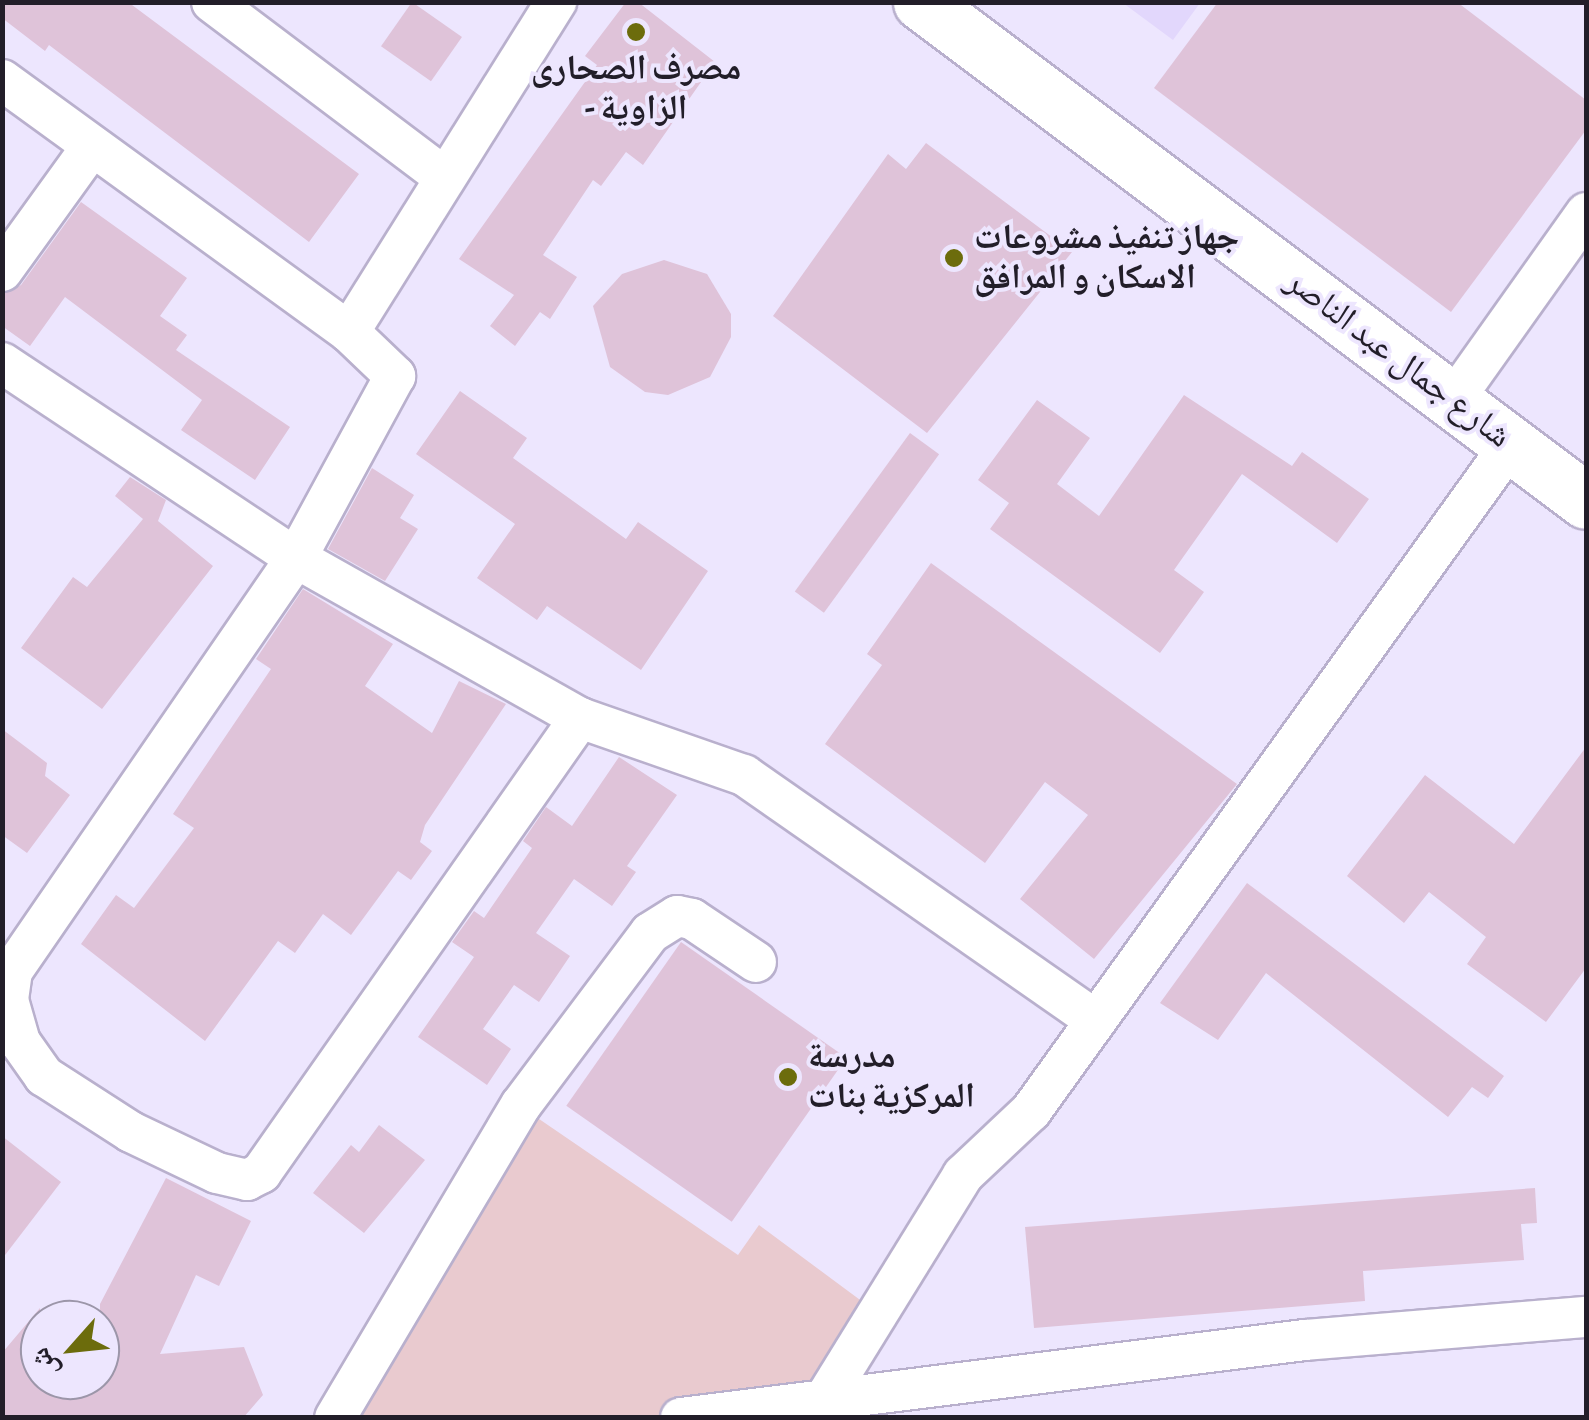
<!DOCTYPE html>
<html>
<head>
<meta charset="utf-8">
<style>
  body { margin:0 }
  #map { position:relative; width:1589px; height:1420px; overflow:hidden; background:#ede6fe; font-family:"Alegreya Sans","Noto Naskh Arabic",sans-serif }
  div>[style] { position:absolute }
  .built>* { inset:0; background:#e2d7fc }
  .green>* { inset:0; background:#e9cacf }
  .building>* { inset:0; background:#dfc3d9; transform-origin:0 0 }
  .roads { filter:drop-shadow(2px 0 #b9b0cd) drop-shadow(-2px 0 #b9b0cd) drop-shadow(0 2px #b9b0cd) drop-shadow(0 -2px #b9b0cd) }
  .minor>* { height:40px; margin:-20px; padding:0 20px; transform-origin:20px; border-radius:20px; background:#fff }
  .primary>* { height:55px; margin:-27.5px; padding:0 27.5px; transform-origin:27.5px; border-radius:27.5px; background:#fff }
  .dots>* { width:28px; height:28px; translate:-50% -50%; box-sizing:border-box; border:5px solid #ede6fe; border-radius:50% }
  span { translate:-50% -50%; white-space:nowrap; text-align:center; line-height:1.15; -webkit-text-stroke:8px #ede6fe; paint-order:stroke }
  .poi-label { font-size:35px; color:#221e29; font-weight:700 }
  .left { translate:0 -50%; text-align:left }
  .street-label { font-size:35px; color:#221e29 }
  .frame { position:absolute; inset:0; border:5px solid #221e29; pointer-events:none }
  .north { position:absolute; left:20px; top:1300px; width:100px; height:100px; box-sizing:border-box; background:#ede6fe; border:2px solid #9c96a9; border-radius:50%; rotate:243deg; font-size:28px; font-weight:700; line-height:40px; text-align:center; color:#221e29 }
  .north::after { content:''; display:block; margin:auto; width:35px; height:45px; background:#6c6c0c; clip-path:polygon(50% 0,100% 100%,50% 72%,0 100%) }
</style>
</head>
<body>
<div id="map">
  <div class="built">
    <div style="clip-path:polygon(1123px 3px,1200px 3px,1173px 40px)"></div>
  </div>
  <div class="green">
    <div style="clip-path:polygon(523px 1108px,738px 1255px,759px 1225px,875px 1311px,824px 1394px,677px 1417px,337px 1418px)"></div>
  </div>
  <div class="building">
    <div style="clip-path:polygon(2px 2px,128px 2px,359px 174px,309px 242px,49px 45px,45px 51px,2px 18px)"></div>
    <div style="left:412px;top:2px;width:61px;height:54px;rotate:35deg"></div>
    <div style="clip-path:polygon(626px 2px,638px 2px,715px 62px,643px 165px,626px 152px,601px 186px,593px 180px,543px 255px,577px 277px,550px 319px,540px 312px,515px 346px,490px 326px,514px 295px,459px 259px,597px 65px,585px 56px)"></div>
    <div style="clip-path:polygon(1218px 2px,1457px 2px,1586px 100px,1586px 130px,1451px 312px,1154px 88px)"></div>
    <div style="clip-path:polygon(926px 143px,1072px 252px,927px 433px,773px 316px,888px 154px,906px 169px)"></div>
    <div style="clip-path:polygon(81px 202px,187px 278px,160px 316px,187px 335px,176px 350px,290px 427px,255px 480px,181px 430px,202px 400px,65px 297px,30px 346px,2px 326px,2px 294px,21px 285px)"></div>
    <div style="clip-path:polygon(664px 260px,707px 274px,731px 314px,731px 337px,710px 377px,668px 395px,645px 392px,610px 367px,593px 306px,622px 274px)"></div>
    <div style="clip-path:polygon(460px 391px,527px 438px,513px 458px,626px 539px,638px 522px,708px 571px,641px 670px,547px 606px,537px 620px,477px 578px,515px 524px,416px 454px)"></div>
    <div style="clip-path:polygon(1184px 395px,1292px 466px,1302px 452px,1369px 499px,1337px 543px,1242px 474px,1174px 570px,1204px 592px,1160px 653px,990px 529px,1009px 503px,978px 480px,1037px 400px,1090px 438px,1057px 484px,1099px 516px)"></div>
    <div style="left:910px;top:433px;width:36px;height:196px;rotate:36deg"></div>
    <div style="clip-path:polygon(372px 468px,414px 495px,400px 518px,418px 529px,385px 581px,328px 549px)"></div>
    <div style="clip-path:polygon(130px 477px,166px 500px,158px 521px,213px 566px,102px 709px,21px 648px,73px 577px,87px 587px,143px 519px,115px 496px)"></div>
    <div style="clip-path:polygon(931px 563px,1237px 784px,1094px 959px,1020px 899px,1088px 815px,1045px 782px,985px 863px,825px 744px,882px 665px,867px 654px)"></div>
    <div style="clip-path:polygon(303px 589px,393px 644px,365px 686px,432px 733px,459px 681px,506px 704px,425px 825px,420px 842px,432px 851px,411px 880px,398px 871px,351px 935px,323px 914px,295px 953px,278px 941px,205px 1041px,81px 944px,116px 895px,134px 908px,194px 828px,173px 814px,271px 669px,256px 659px)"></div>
    <div style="clip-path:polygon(2px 729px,47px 763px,45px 776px,70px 795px,27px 853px,2px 835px)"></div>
    <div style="clip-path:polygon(1586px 747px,1586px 968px,1546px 1022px,1467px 964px,1486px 937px,1429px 892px,1404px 923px,1347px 876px,1425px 775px,1514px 844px)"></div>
    <div style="clip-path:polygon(619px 757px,677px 795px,627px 866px,636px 872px,612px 906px,574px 879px,536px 933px,570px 956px,539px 1002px,514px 985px,483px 1029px,511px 1049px,487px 1085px,418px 1037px,474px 957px,452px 942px,474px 911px,484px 918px,532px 848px,523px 841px,546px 807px,572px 826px)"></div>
    <div style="clip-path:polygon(1247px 883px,1504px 1076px,1488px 1098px,1472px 1087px,1448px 1117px,1266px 973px,1218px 1040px,1160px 1003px)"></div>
    <div style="left:681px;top:942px;width:202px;height:200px;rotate:35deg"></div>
    <div style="clip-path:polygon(379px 1125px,425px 1160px,364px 1233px,313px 1193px,351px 1145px,359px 1152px)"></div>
    <div style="clip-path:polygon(2px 1136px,61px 1182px,2px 1259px)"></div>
    <div style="clip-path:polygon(166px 1178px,251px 1221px,219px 1286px,196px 1275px,160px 1354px,244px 1347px,263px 1395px,243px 1418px,2px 1418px,2px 1353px,40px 1308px,40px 1380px,100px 1380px,100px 1304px)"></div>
    <div style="clip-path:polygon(1535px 1188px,1537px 1223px,1521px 1224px,1524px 1260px,1363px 1271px,1365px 1301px,1034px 1328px,1025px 1227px)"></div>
  </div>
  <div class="roads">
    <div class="minor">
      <div style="left:212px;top:2px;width:289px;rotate:37deg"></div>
      <div style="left:2px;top:80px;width:429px;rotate:36deg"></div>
      <div style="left:349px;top:332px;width:64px;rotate:43.7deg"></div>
      <div style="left:395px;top:376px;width:207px;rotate:118.5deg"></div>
      <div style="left:296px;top:558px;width:501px;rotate:124.51deg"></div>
      <div style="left:12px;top:971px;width:29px;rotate:98deg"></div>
      <div style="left:8px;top:1000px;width:44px;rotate:74.1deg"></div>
      <div style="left:20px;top:1042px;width:42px;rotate:54.8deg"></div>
      <div style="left:44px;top:1076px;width:103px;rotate:32.8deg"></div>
      <div style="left:131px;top:1132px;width:95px;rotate:25.5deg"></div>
      <div style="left:217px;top:1173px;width:31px;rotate:13deg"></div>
      <div style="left:247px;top:1180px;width:16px;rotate:-27deg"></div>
      <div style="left:261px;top:1173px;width:556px;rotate:-54.97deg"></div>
      <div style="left:2px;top:271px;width:154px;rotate:-54.2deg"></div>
      <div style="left:349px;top:332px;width:390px;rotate:-57.9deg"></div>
      <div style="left:2px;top:363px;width:353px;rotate:33.6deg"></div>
      <div style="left:296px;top:558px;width:326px;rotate:29.4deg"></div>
      <div style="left:580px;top:718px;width:174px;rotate:19.2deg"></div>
      <div style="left:744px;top:775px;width:429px;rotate:34.9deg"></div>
      <div style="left:1454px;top:399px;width:228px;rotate:-54.6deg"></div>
      <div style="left:826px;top:1397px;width:261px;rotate:-58.3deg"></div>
      <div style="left:963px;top:1175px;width:93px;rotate:-43.3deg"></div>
      <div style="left:1031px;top:1111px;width:822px;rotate:-54.26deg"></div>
      <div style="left:335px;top:1418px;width:364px;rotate:-59.3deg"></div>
      <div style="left:521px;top:1105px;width:215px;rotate:-53.1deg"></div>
      <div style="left:650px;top:933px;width:32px;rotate:-32deg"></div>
      <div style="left:677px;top:916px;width:15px;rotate:11deg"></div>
      <div style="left:692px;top:919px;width:77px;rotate:33.9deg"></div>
      <div style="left:681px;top:1418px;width:629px;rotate:-7.13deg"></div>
      <div style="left:1305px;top:1340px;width:282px;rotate:-4.7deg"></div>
    </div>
    <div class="primary">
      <div style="left:921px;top:2px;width:831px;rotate:36.88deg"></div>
    </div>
  </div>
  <div class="dots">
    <div style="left:636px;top:32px;background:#6c6c0c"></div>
    <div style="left:954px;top:258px;background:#6c6c0c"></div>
    <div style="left:788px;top:1077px;background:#6c6c0c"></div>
  </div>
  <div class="poi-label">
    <span style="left:636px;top:89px">مصرف الصحارى<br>- الزاوية</span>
    <span class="left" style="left:974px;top:258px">جهاز تنفيذ مشروعات<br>الاسكان و المرافق</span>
    <span class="left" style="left:808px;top:1077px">مدرسة<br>المركزية بنات</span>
  </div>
  <div class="street-label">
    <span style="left:1398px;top:359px;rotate:37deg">شارع جمال عبد الناصر</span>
  </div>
  <div class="frame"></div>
  <div class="north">ش</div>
</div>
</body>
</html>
